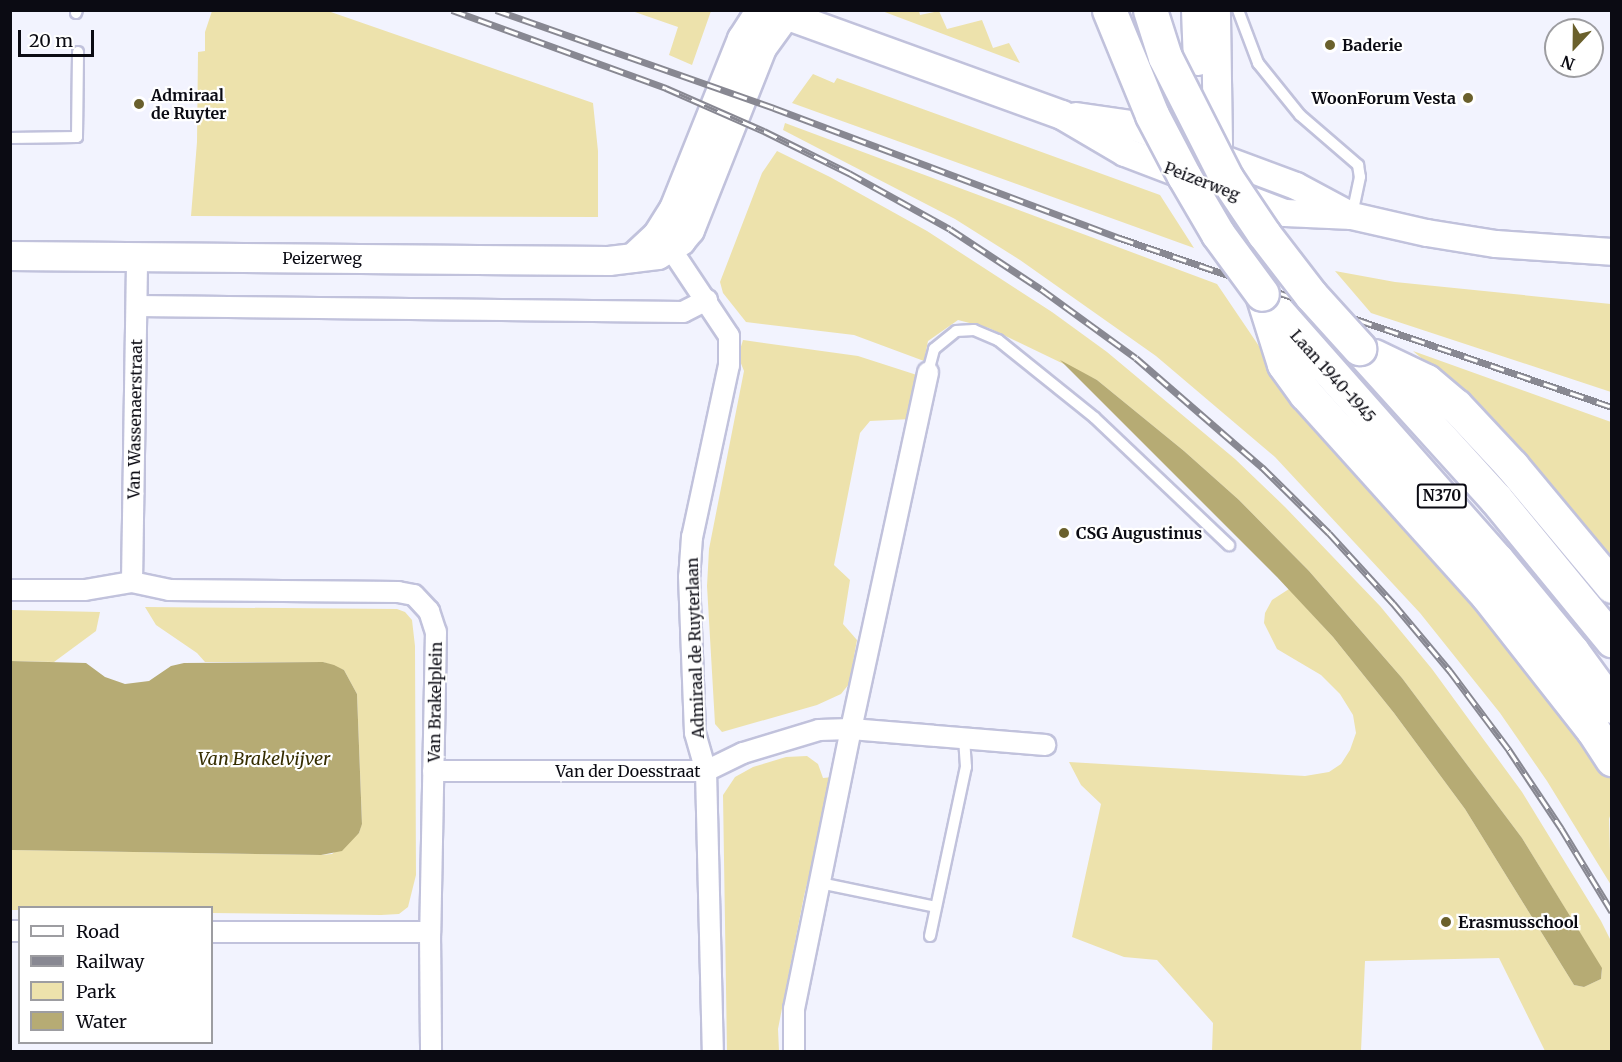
<!DOCTYPE html>
<html>
<head>
<meta charset="utf-8">
<style>
  body { margin:0 }
  #map { position:relative; width:1622px; height:1062px; overflow:hidden; background:#f2f3fe; font-family:Merriweather,serif }
  div>[style] { position:absolute }
  .green>* { inset:0; background:#ede2ac }
  .water>* { inset:0; background:#b6ab74 }
  .roads { filter:drop-shadow(2px 0 #c1c2dc) drop-shadow(-2px 0 #c1c2dc) drop-shadow(0 2px #c1c2dc) drop-shadow(0 -2px #c1c2dc) }
  .service>* { height:10px; margin:-5px; padding:0 5px; transform-origin:5px; border-radius:5px; background:#fff }
  .minor>* { height:20px; margin:-10px; padding:0 10px; transform-origin:10px; border-radius:10px; background:#fff }
  .tertiary>* { height:26px; margin:-13px; padding:0 13px; transform-origin:13px; border-radius:13px; background:#fff }
  .secondary>* { height:28px; margin:-14px; padding:0 14px; transform-origin:14px; border-radius:14px; background:#fff }
  .trunk>* { height:33px; margin:-16.5px; padding:0 16.5px; transform-origin:16.5px; border-radius:16.5px; background:#fff }
  .rail>* { height:7px; margin-top:-3.5px; transform-origin:0; background:repeating-linear-gradient(90deg,#fff 0 14px,#888892 0 28px); box-sizing:border-box; border-block:2px solid #888892 }
  .bridges { filter:drop-shadow(2px 0 #c1c2dc) drop-shadow(-2px 0 #c1c2dc) drop-shadow(0 2px #c1c2dc) drop-shadow(0 -2px #c1c2dc) }
  .trunk-bridge>* { height:33px; margin:-16.5px; padding:0 16.5px; transform-origin:16.5px; border-radius:16.5px; background:#fff }
  .dots>* { width:16px; height:16px; translate:-50% -50%; box-sizing:border-box; border:3px solid #fff; border-radius:50% }
  span { translate:-50% -50%; white-space:nowrap; text-align:center; line-height:1.15; -webkit-text-stroke:4.5px #fff; paint-order:stroke }
  .shield-label span { padding:2px 4px; background:#fff; border:2px solid; border-radius:4px; -webkit-text-stroke-width:0 }
  .shield-label { font-size:15px; color:#0b0b13; font-weight:700 }
  .poi-label { font-size:16px; color:#0b0b13; font-weight:700 }
  .left { translate:0 -50%; text-align:left }
  .right { translate:-100% -50%; text-align:right }
  .street-label { font-size:16px; color:#0b0b13 }
  .water-label { font-size:18px; color:#352d00; font-style:italic }
  .frame { position:absolute; inset:0; border:12px solid #0b0b13; pointer-events:none }
  .legend { position:absolute; left:18px; top:906px; width:195px; height:138px; box-sizing:border-box; background:#fff; border:2px solid #9d9da1; margin:0; padding:8px 10px; list-style:none; font-size:18px; color:#0b0b13 }
  .legend li { display:flex; align-items:center; gap:12px; height:30px }
  .legend b { width:30px; border:2px solid #9d9da1 }
  .north { position:absolute; left:1544px; top:18px; width:60px; height:60px; box-sizing:border-box; background:#fff; border:2px solid #9d9da1; border-radius:50%; rotate:202deg; font-size:16px; font-weight:700; line-height:24px; text-align:center; color:#0b0b13 }
  .north::after { content:''; display:block; margin:auto; width:21px; height:27px; background:#6a602c; clip-path:polygon(50% 0,100% 100%,50% 72%,0 100%) }
  .scale { position:absolute; left:18px; top:30px; width:76px; height:27px; box-sizing:border-box; border:3px solid #0b0b13; border-top:0; padding-left:8px; font-size:18px; line-height:21px; white-space:nowrap; color:#0b0b13; -webkit-text-stroke:4px #fff; paint-order:stroke }
</style>
</head>
<body>
<div id="map">
  <div class="green">
    <div style="clip-path:polygon(212px 11px,328px 11px,593px 103px,598px 151px,598px 217px,191px 216px,197px 142px,198px 52px,205px 51px,205px 32px)"></div>
    <div style="clip-path:polygon(632px 11px,711px 11px,692px 65px,669px 55px,678px 27px)"></div>
    <div style="clip-path:polygon(882px 11px,919px 11px,920px 15px,939px 11px,947px 29px,982px 20px,993px 48px,1009px 43px,1020px 63px)"></div>
    <div style="clip-path:polygon(813px 74px,834px 83px,837px 78px,1160px 195px,1194px 248px,792px 103px)"></div>
    <div style="clip-path:polygon(785px 123px,1217px 284px,1263px 352px,1398px 509px,1585px 742px,1611px 779px,1612px 810px,1609px 819px,1611px 885px,1547px 781px,1500px 713px,1420px 613px,1275px 457px,1156px 356px,1020px 260px,955px 219px,783px 130px)"></div>
    <div style="clip-path:polygon(777px 151px,830px 177px,927px 231px,1052px 312px,1107px 352px,1235px 459px,1285px 507px,1380px 606px,1432px 669px,1522px 792px,1601px 921px,1611px 941px,1611px 1051px,1545px 1051px,1499px 958px,1365px 961px,1361px 1051px,1212px 1051px,1213px 1023px,1157px 960px,1124px 957px,1072px 937px,1101px 804px,1081px 785px,1069px 762px,1305px 776px,1329px 772px,1341px 764px,1350px 750px,1356px 733px,1353px 715px,1340px 694px,1321px 675px,1277px 649px,1264px 623px,1265px 613px,1272px 600px,1289px 589px,1333px 637px,1394px 713px,1465px 809px,1574px 985px,1584px 987px,1601px 979px,1602px 969px,1522px 838px,1402px 678px,1309px 571px,1239px 500px,1184px 451px,1097px 380px,989px 328px,958px 320px,928px 341px,924px 361px,854px 335px,746px 322px,723px 293px,720px 282px,762px 173px)"></div>
    <div style="clip-path:polygon(1335px 271px,1395px 282px,1611px 304px,1611px 392px,1371px 313px)"></div>
    <div style="clip-path:polygon(743px 340px,858px 356px,920px 376px,911px 419px,870px 421px,860px 433px,834px 565px,850px 580px,843px 624px,857px 640px,849px 684px,841px 694px,817px 705px,722px 732px,715px 724px,707px 586px,709px 549px,744px 371px,738px 356px)"></div>
    <div style="clip-path:polygon(1413px 351px,1611px 422px,1611px 566px,1464px 394px)"></div>
    <div style="clip-path:polygon(145px 607px,397px 609px,405px 612px,412px 620px,415px 646px,416px 875px,408px 907px,399px 914px,381px 915px,212px 913px,212px 908px,20px 908px,19px 910px,11px 910px,11px 850px,321px 855px,332px 854px,359px 833px,362px 823px,357px 694px,344px 670px,323px 662px,205px 662px,197px 653px,156px 625px)"></div>
    <div style="clip-path:polygon(11px 610px,100px 612px,96px 631px,54px 662px,11px 661px)"></div>
    <div style="clip-path:polygon(807px 756px,818px 764px,823px 778px,833px 777px,804px 896px,778px 1029px,779px 1051px,727px 1052px,723px 795px,735px 777px,753px 767px,786px 757px)"></div>
  </div>
  <div class="water">
    <div style="clip-path:polygon(1060px 360px,1097px 380px,1184px 451px,1239px 500px,1309px 571px,1402px 678px,1522px 838px,1602px 968px,1601px 979px,1584px 987px,1574px 985px,1465px 809px,1394px 713px,1333px 637px,1277px 577px)"></div>
    <div style="clip-path:polygon(11px 661px,86px 663px,105px 677px,125px 684px,149px 681px,171px 666px,184px 663px,323px 662px,334px 665px,344px 670px,357px 694px,362px 824px,359px 833px,342px 851px,321px 855px,11px 850px)"></div>
  </div>
  <div class="roads">
    <div class="service">
      <div style="left:1238px;top:10px;width:57px;rotate:69.3deg"></div>
      <div style="left:1258px;top:63px;width:67px;rotate:51.1deg"></div>
      <div style="left:1300px;top:115px;width:77px;rotate:40.8deg"></div>
      <div style="left:1358px;top:165px;width:12px;rotate:81deg"></div>
      <div style="left:1360px;top:177px;width:40px;rotate:102deg"></div>
      <div style="left:76px;top:13px;width:3px;rotate:-72deg"></div>
      <div style="left:10px;top:138px;width:67px;rotate:-0.9deg"></div>
      <div style="left:77px;top:137px;width:85px;rotate:-89.3deg"></div>
      <div style="left:928px;top:372px;width:24px;rotate:-75deg"></div>
      <div style="left:934px;top:349px;width:28px;rotate:-39deg"></div>
      <div style="left:956px;top:331px;width:18px;rotate:-3deg"></div>
      <div style="left:974px;top:330px;width:26px;rotate:23deg"></div>
      <div style="left:998px;top:340px;width:124px;rotate:38.8deg"></div>
      <div style="left:1095px;top:418px;width:185px;rotate:43.5deg"></div>
      <div style="left:820px;top:883px;width:118px;rotate:11.7deg"></div>
      <div style="left:930px;top:936px;width:173px;rotate:-78deg"></div>
      <div style="left:966px;top:767px;width:28px;rotate:-94deg"></div>
    </div>
    <div class="minor">
      <div style="left:663px;top:237px;width:119px;rotate:56.3deg"></div>
      <div style="left:729px;top:336px;width:29px;rotate:90deg"></div>
      <div style="left:729px;top:365px;width:176px;rotate:102.1deg"></div>
      <div style="left:692px;top:537px;width:39px;rotate:94deg"></div>
      <div style="left:689px;top:576px;width:157px;rotate:87.8deg"></div>
      <div style="left:695px;top:733px;width:40px;rotate:74deg"></div>
      <div style="left:706px;top:771px;width:281px;rotate:88.6deg"></div>
      <div style="left:137px;top:306px;width:546px;rotate:0.63deg"></div>
      <div style="left:683px;top:312px;width:27px;rotate:-27deg"></div>
      <div style="left:132px;top:582px;width:325px;rotate:-89.1deg"></div>
      <div style="left:10px;top:590px;width:75px"></div>
      <div style="left:85px;top:590px;width:48px;rotate:-9.7deg"></div>
      <div style="left:132px;top:582px;width:38px;rotate:12deg"></div>
      <div style="left:169px;top:590px;width:229px;rotate:0.5deg"></div>
      <div style="left:398px;top:592px;width:16px;rotate:11deg"></div>
      <div style="left:414px;top:595px;width:22px;rotate:47deg"></div>
      <div style="left:429px;top:611px;width:22px;rotate:72deg"></div>
      <div style="left:436px;top:632px;width:300px;rotate:91.1deg"></div>
      <div style="left:430px;top:932px;width:218px;rotate:180deg"></div>
      <div style="left:433px;top:771px;width:273px"></div>
      <div style="left:706px;top:771px;width:41px;rotate:-25.9deg"></div>
      <div style="left:743px;top:753px;width:79px;rotate:-16.8deg"></div>
      <div style="left:819px;top:730px;width:32px;rotate:-2deg"></div>
      <div style="left:851px;top:729px;width:195px;rotate:4.7deg"></div>
      <div style="left:10px;top:931px;width:10px"></div>
      <div style="left:430px;top:932px;width:120px;rotate:89.5deg"></div>
      <div style="left:794px;top:1052px;width:43px;rotate:-90deg"></div>
      <div style="left:794px;top:1009px;width:286px;rotate:-78.5deg"></div>
      <div style="left:851px;top:729px;width:365px;rotate:-77.8deg"></div>
    </div>
    <div class="tertiary">
      <div style="left:1352px;top:216px;width:64px;rotate:-151.8deg"></div>
      <div style="left:1296px;top:186px;width:114px;rotate:-159.5deg"></div>
      <div style="left:1189px;top:146px;width:32px;rotate:83deg"></div>
      <div style="left:1193px;top:178px;width:98px;rotate:20.8deg"></div>
      <div style="left:1285px;top:213px;width:67px;rotate:2.6deg"></div>
      <div style="left:1352px;top:216px;width:77px;rotate:12.8deg"></div>
      <div style="left:1427px;top:233px;width:70px;rotate:9.1deg"></div>
      <div style="left:1496px;top:244px;width:116px;rotate:3.9deg"></div>
    </div>
    <div class="secondary">
      <div style="left:772px;top:10px;width:308px;rotate:19.9deg"></div>
      <div style="left:1062px;top:115px;width:73px;rotate:30.4deg"></div>
      <div style="left:1125px;top:152px;width:73px;rotate:20.9deg"></div>
      <div style="left:1193px;top:178px;width:31px;rotate:-45deg"></div>
      <div style="left:1215px;top:156px;width:12px;rotate:-76deg"></div>
      <div style="left:1218px;top:144px;width:134px;rotate:-90.9deg"></div>
      <div style="left:1196px;top:10px;width:51px;rotate:87.8deg"></div>
      <div style="left:1076px;top:117px;width:56px;rotate:8.3deg"></div>
      <div style="left:1131px;top:125px;width:62px;rotate:19.9deg"></div>
      <div style="left:1189px;top:146px;width:40px;rotate:-75.6deg"></div>
      <div style="left:10px;top:256px;width:599px;rotate:0.48deg"></div>
      <div style="left:609px;top:261px;width:49px;rotate:-7deg"></div>
      <div style="left:658px;top:255px;width:27px;rotate:-31deg"></div>
      <div style="left:681px;top:241px;width:14px;rotate:-51deg"></div>
      <div style="left:690px;top:230px;width:196px;rotate:-68.4deg"></div>
      <div style="left:762px;top:48px;width:41px;rotate:-54deg"></div>
      <div style="left:633px;top:258px;width:33px;rotate:-43deg"></div>
      <div style="left:657px;top:236px;width:32px;rotate:-58deg"></div>
      <div style="left:674px;top:209px;width:183px;rotate:-68.2deg"></div>
      <div style="left:742px;top:39px;width:35px;rotate:-57deg"></div>
    </div>
    <div class="trunk">
      <div style="left:786px;top:15px;width:6px;rotate:-59deg"></div>
      <div style="left:1262px;top:294px;width:73px;rotate:72.6deg"></div>
      <div style="left:1284px;top:364px;width:37px;rotate:54deg"></div>
      <div style="left:1306px;top:394px;width:270px;rotate:48deg"></div>
      <div style="left:1487px;top:595px;width:172px;rotate:51.9deg"></div>
      <div style="left:1593px;top:730px;width:35px;rotate:57deg"></div>
      <div style="left:1273px;top:307px;width:338px;rotate:48.5deg"></div>
      <div style="left:1497px;top:560px;width:118px;rotate:50.5deg"></div>
      <div style="left:1572px;top:651px;width:68px;rotate:54deg"></div>
      <div style="left:1359px;top:348px;width:204px;rotate:47.8deg"></div>
      <div style="left:1496px;top:499px;width:183px;rotate:50.6deg"></div>
      <div style="left:1374px;top:356px;width:58px;rotate:25.7deg"></div>
      <div style="left:1426px;top:381px;width:39px;rotate:40deg"></div>
      <div style="left:1456px;top:406px;width:82px;rotate:47deg"></div>
      <div style="left:1512px;top:466px;width:156px;rotate:50.2deg"></div>
    </div>
  </div>
  <div class="rail">
    <div style="left:452px;top:10px;width:228px;rotate:20deg"></div>
    <div style="left:666px;top:88px;width:107px;rotate:23.7deg"></div>
    <div style="left:764px;top:131px;width:95px;rotate:26.3deg"></div>
    <div style="left:849px;top:173px;width:115px;rotate:29deg"></div>
    <div style="left:950px;top:229px;width:109px;rotate:33.4deg"></div>
    <div style="left:1041px;top:289px;width:117px;rotate:36deg"></div>
    <div style="left:1136px;top:358px;width:167px;rotate:40.9deg"></div>
    <div style="left:1262px;top:467px;width:94px;rotate:44.6deg"></div>
    <div style="left:1329px;top:533px;width:95px;rotate:47.6deg"></div>
    <div style="left:1393px;top:603px;width:89px;rotate:50deg"></div>
    <div style="left:1450px;top:671px;width:99px;rotate:53.2deg"></div>
    <div style="left:1509px;top:750px;width:94px;rotate:56.3deg"></div>
    <div style="left:1561px;top:828px;width:98px;rotate:58.7deg"></div>
    <div style="left:496px;top:10px;width:295px;rotate:19.4deg"></div>
    <div style="left:774px;top:108px;width:370px;rotate:20.6deg"></div>
    <div style="left:1120px;top:238px;width:520px;rotate:18.96deg"></div>
  </div>
  <div class="bridges">
    <div class="trunk-bridge">
      <div style="left:1109px;top:10px;width:113px;rotate:67.7deg"></div>
      <div style="left:1152px;top:115px;width:69px;rotate:62.3deg"></div>
      <div style="left:1184px;top:176px;width:67px;rotate:59.6deg"></div>
      <div style="left:1218px;top:234px;width:74px;rotate:53.7deg"></div>
      <div style="left:1150px;top:10px;width:49px;rotate:72.3deg"></div>
      <div style="left:1165px;top:57px;width:137px;rotate:63.1deg"></div>
      <div style="left:1227px;top:179px;width:66px;rotate:56.1deg"></div>
      <div style="left:1264px;top:234px;width:77px;rotate:52.4deg"></div>
      <div style="left:1311px;top:295px;width:72px;rotate:47.8deg"></div>
    </div>
  </div>
  <div class="dots">
    <div style="left:1330px;top:45px;background:#6a602c"></div>
    <div style="left:1468px;top:98px;background:#6a602c"></div>
    <div style="left:139px;top:104px;background:#6a602c"></div>
    <div style="left:1064px;top:533px;background:#6a602c"></div>
    <div style="left:1446px;top:922px;background:#6a602c"></div>
  </div>
  <div class="shield-label">
    <span style="left:1442px;top:496px">N370</span>
  </div>
  <div class="poi-label">
    <span class="left" style="left:1342px;top:45px">Baderie</span>
    <span class="left" style="left:151px;top:104px">Admiraal<br>de Ruyter</span>
    <span class="right" style="left:1456px;top:98px">WoonForum Vesta</span>
    <span class="left" style="left:1076px;top:533px">CSG Augustinus</span>
    <span class="left" style="left:1458px;top:922px">Erasmusschool</span>
  </div>
  <div class="street-label">
    <span style="left:1202px;top:181px;rotate:21deg">Peizerweg</span>
    <span style="left:322px;top:258px">Peizerweg</span>
    <span style="left:1333px;top:376px;rotate:48deg">Laan 1940-1945</span>
    <span style="left:135px;top:419px;rotate:-89deg">Van Wassenaerstraat</span>
    <span style="left:695px;top:648px;rotate:-92deg">Admiraal de Ruyterlaan</span>
    <span style="left:435px;top:702px;rotate:-89deg">Van Brakelplein</span>
    <span style="left:628px;top:771px">Van der Doesstraat</span>
  </div>
  <div class="water-label">
    <span style="left:264px;top:759px">Van Brakelvijver</span>
  </div>
  <div class="frame"></div>
  <ul class="legend">
  <li><b style="height:8px;background:#fff"></b>Road</li>
  <li><b style="height:8px;background:#888892"></b>Railway</li>
  <li><b style="height:16px;background:#ede2ac"></b>Park</li>
  <li><b style="height:16px;background:#b6ab74"></b>Water</li>
  </ul>
  <div class="north">N</div>
  <div class="scale">20 m</div>
</div>
</body>
</html>
